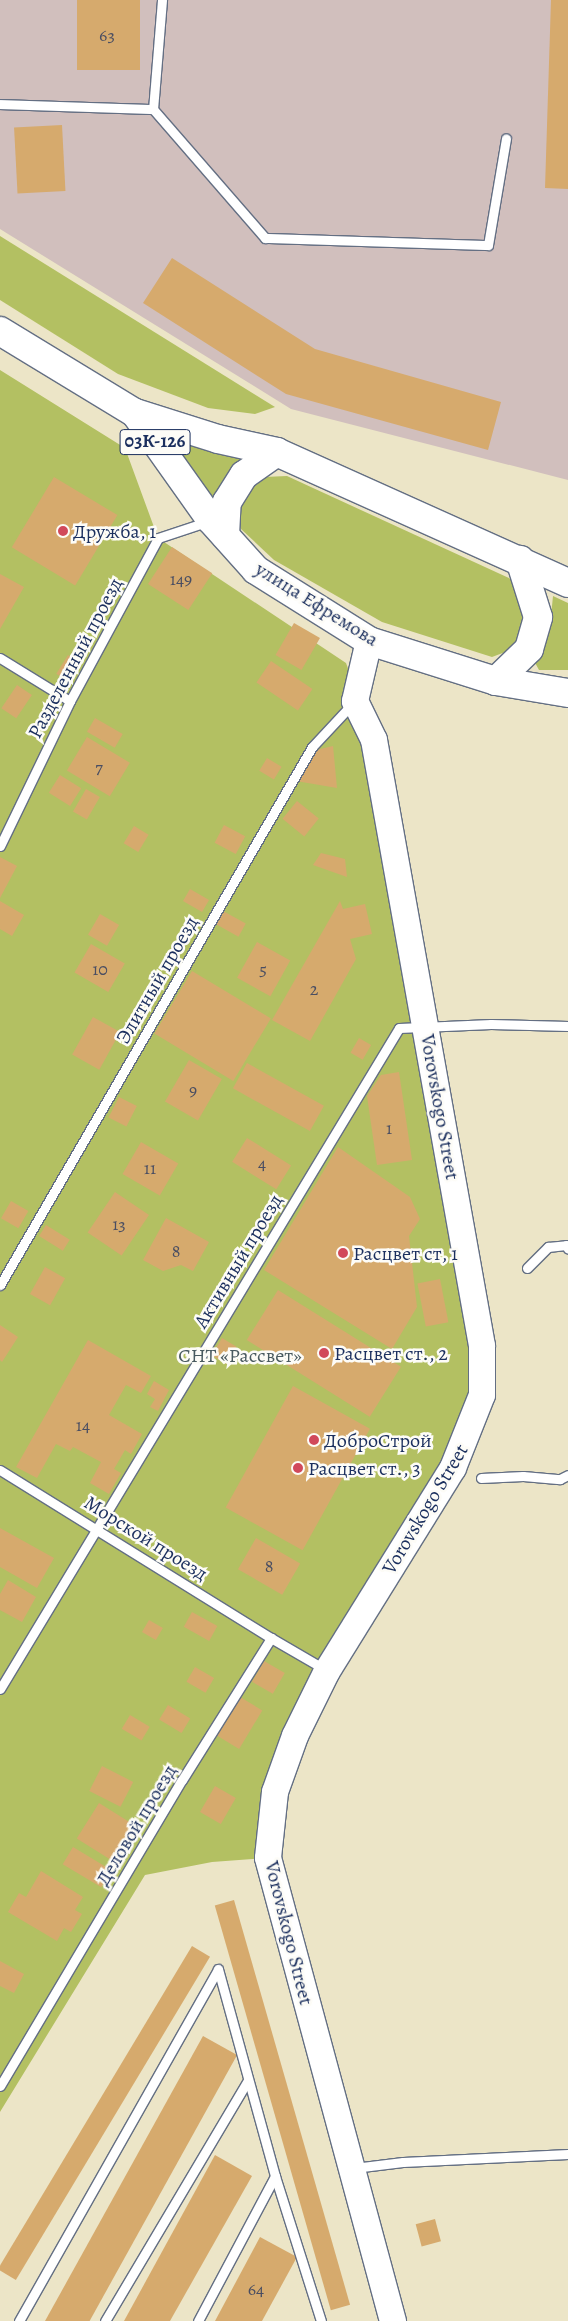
<!DOCTYPE html>
<html>
<head>
<meta charset="utf-8">
<style>
  body { margin:0 }
  #map { position:relative; width:568px; height:2321px; overflow:hidden; background:#ece5c7; font-family:Alegreya,serif }
  div>[style] { position:absolute }
  .industrial>* { inset:0; background:#d1bfbd }
  .green>* { inset:0; background:#b3c062 }
  .building>* { inset:0; background:#d6aa6d; transform-origin:0 0 }
  .roads { filter:drop-shadow(1px 0 #646f83) drop-shadow(-1px 0 #646f83) drop-shadow(0 1px #646f83) drop-shadow(0 -1px #646f83) }
  .lane>* { height:9px; margin:-4.5px; padding:0 4.5px; transform-origin:4.5px; border-radius:4.5px; background:#fff }
  .secondary>* { height:26px; margin:-13px; padding:0 13px; transform-origin:13px; border-radius:13px; background:#fff }
  .primary>* { height:28px; margin:-14px; padding:0 14px; transform-origin:14px; border-radius:14px; background:#fff }
  .dots>* { width:14px; height:14px; translate:-50% -50%; box-sizing:border-box; border:2px solid #fdfcf7; border-radius:50% }
  span { translate:-50% -50%; white-space:nowrap; text-align:center; line-height:1.15; -webkit-text-stroke:5px #fdfcf7; paint-order:stroke }
  .number-label { font-size:18px; color:#4a4e62 }
  .number-label span { -webkit-text-stroke-width:0 }
  .shield-label span { padding:1px 4px; background:#fdfcf7; border:1px solid; border-radius:4px; -webkit-text-stroke-width:0 }
  .shield-label { font-size:19px; color:#1b2f5e; font-weight:700 }
  .poi-label { font-size:20px; color:#1b2f5e }
  .left { translate:0 -50%; text-align:left }
  .street-label { font-size:20px; color:#1b2f5e }
  .park-label { font-size:20px; color:#495a5f }
</style>
</head>
<body>
<div id="map">
  <div class="industrial">
    <div style="clip-path:polygon(0 0,568px 0,568px 480px,291px 409px,0 229px)"></div>
  </div>
  <div class="green">
    <div style="clip-path:polygon(0 236px,275px 407px,255px 414px,208px 408px,118px 374px,0 300px)"></div>
    <div style="clip-path:polygon(0 370px,125px 448px,158px 538px,346px 663px,374px 740px,482px 1395px,327px 1671px,268px 1858px,212px 1862px,145px 1875px,0 2112px)"></div>
    <div style="clip-path:polygon(171px 434px,247px 458px,215px 502px,166px 441px)"></div>
    <div style="clip-path:polygon(287px 476px,513px 580px,527px 619px,518px 642px,508px 651px,492px 657px,382px 622px,274px 560px,241px 529px,236px 508px,250px 485px,264px 477px)"></div>
    <div style="clip-path:polygon(553px 596px,568px 603px,568px 670px,539px 670px,533px 659px,551px 616px)"></div>
  </div>
  <div class="building">
    <div style="left:77px;top:0;width:63px;height:70px"></div>
    <div style="clip-path:polygon(551px 0,568px 0,568px 189px,545px 188px)"></div>
    <div style="left:62px;top:125px;width:66px;height:48px;rotate:87deg"></div>
    <div style="clip-path:polygon(172px 258px,315px 349px,501px 402px,488px 450px,286px 394px,143px 303px)"></div>
    <div style="left:54px;top:477px;width:74px;height:82px;rotate:31deg"></div>
    <div style="left:172px;top:547px;width:48px;height:44px;rotate:33deg"></div>
    <div style="clip-path:polygon(0 574px,24px 587px,0 629px)"></div>
    <div style="left:294px;top:623px;width:30px;height:37px;rotate:30deg"></div>
    <div style="left:68px;top:655px;width:15px;height:22px;rotate:32deg"></div>
    <div style="left:271px;top:661px;width:50px;height:26px;rotate:34deg"></div>
    <div style="left:17px;top:685px;width:18px;height:28px;rotate:34deg"></div>
    <div style="left:95px;top:718px;width:32px;height:16px;rotate:30deg"></div>
    <div style="left:87px;top:737px;width:50px;height:39px;rotate:31deg"></div>
    <div style="clip-path:polygon(333px 746px,337px 788px,296px 781px,316px 750px)"></div>
    <div style="left:267px;top:758px;width:17px;height:15px;rotate:31deg"></div>
    <div style="left:60px;top:775px;width:25px;height:21px;rotate:32deg"></div>
    <div style="left:86px;top:789px;width:16px;height:26px;rotate:30deg"></div>
    <div style="left:297px;top:801px;width:28px;height:23px;rotate:39deg"></div>
    <div style="left:224px;top:825px;width:24px;height:20px;rotate:28deg"></div>
    <div style="left:134px;top:826px;width:17px;height:20px;rotate:31deg"></div>
    <div style="clip-path:polygon(321px 853px,345px 859px,347px 877px,313px 865px)"></div>
    <div style="clip-path:polygon(0 857px,17px 866px,0 898px)"></div>
    <div style="left:190px;top:889px;width:22px;height:14px;rotate:30deg"></div>
    <div style="clip-path:polygon(0 901px,24px 915px,12px 936px,0 929px)"></div>
    <div style="clip-path:polygon(340px 901px,343px 909px,365px 904px,372px 934px,350px 939px,356px 959px,310px 1041px,272px 1020px)"></div>
    <div style="left:223px;top:911px;width:26px;height:15px;rotate:29deg"></div>
    <div style="left:100px;top:914px;width:22px;height:24px;rotate:30deg"></div>
    <div style="left:257px;top:942px;width:38px;height:41px;rotate:29deg"></div>
    <div style="left:91px;top:944px;width:39px;height:33px;rotate:30deg"></div>
    <div style="left:192px;top:971px;width:92px;height:73px;rotate:31deg"></div>
    <div style="left:93px;top:1017px;width:31px;height:43px;rotate:29deg"></div>
    <div style="left:359px;top:1038px;width:14px;height:17px;rotate:30deg"></div>
    <div style="left:189px;top:1060px;width:38px;height:48px;rotate:30deg"></div>
    <div style="left:247px;top:1063px;width:88px;height:29px;rotate:29deg"></div>
    <div style="clip-path:polygon(399px 1072px,412px 1160px,377px 1165px,367px 1096px,381px 1075px)"></div>
    <div style="left:119px;top:1097px;width:20px;height:23px;rotate:27deg"></div>
    <div style="left:247px;top:1138px;width:52px;height:28px;rotate:32deg"></div>
    <div style="left:141px;top:1142px;width:43px;height:37px;rotate:30deg"></div>
    <div style="clip-path:polygon(338px 1147px,410px 1197px,420px 1219px,409px 1236px,417px 1307px,392px 1349px,264px 1270px)"></div>
    <div style="left:115px;top:1192px;width:41px;height:49px;rotate:34deg"></div>
    <div style="left:11px;top:1201px;width:20px;height:20px;rotate:30deg"></div>
    <div style="clip-path:polygon(166px 1218px,209px 1242px,193px 1271px,181px 1265px,163px 1271px,143px 1260px)"></div>
    <div style="left:46px;top:1225px;width:28px;height:13px;rotate:32deg"></div>
    <div style="left:45px;top:1267px;width:23px;height:31px;rotate:29deg"></div>
    <div style="left:440px;top:1279px;width:44px;height:23px;rotate:79deg"></div>
    <div style="left:278px;top:1290px;width:145px;height:59px;rotate:32deg"></div>
    <div style="clip-path:polygon(0 1325px,18px 1337px,2px 1362px,0 1360px)"></div>
    <div style="left:222px;top:1338px;width:17px;height:20px;rotate:31deg"></div>
    <div style="clip-path:polygon(88px 1340px,151px 1376px,141px 1393px,126px 1385px,109px 1415px,142px 1434px,131px 1454px,125px 1450px,114px 1469px,121px 1473px,109px 1494px,90px 1483px,101px 1462px,73px 1447px,70px 1451px,56px 1444px,37px 1478px,16px 1467px)"></div>
    <div style="clip-path:polygon(154px 1381px,169px 1390px,158px 1411px,150px 1407px,155px 1399px,147px 1394px)"></div>
    <div style="left:293px;top:1386px;width:88px;height:139px;rotate:29deg"></div>
    <div style="clip-path:polygon(0 1528px,54px 1558px,37px 1588px,0 1567px)"></div>
    <div style="left:256px;top:1538px;width:51px;height:36px;rotate:30deg"></div>
    <div style="clip-path:polygon(8px 1580px,36px 1597px,22px 1622px,0 1610px,0 1594px)"></div>
    <div style="left:192px;top:1612px;width:29px;height:17px;rotate:29deg"></div>
    <div style="left:149px;top:1620px;width:16px;height:14px;rotate:30deg"></div>
    <div style="left:264px;top:1661px;width:24px;height:24px;rotate:30deg"></div>
    <div style="left:195px;top:1667px;width:22px;height:17px;rotate:30deg"></div>
    <div style="left:240px;top:1697px;width:26px;height:45px;rotate:31deg"></div>
    <div style="left:168px;top:1705px;width:26px;height:17px;rotate:31deg"></div>
    <div style="left:130px;top:1715px;width:23px;height:16px;rotate:31deg"></div>
    <div style="left:102px;top:1766px;width:35px;height:28px;rotate:27deg"></div>
    <div style="left:215px;top:1786px;width:24px;height:30px;rotate:30deg"></div>
    <div style="left:99px;top:1803px;width:49px;height:42px;rotate:32deg"></div>
    <div style="left:73px;top:1847px;width:45px;height:20px;rotate:31deg"></div>
    <div style="clip-path:polygon(41px 1871px,83px 1897px,75px 1910px,82px 1914px,71px 1932px,64px 1928px,57px 1941px,8px 1912px,19px 1893px,26px 1897px)"></div>
    <div style="left:234px;top:1900px;width:421px;height:20px;rotate:74deg"></div>
    <div style="left:192px;top:1946px;width:21px;height:377px;rotate:31deg"></div>
    <div style="clip-path:polygon(0 1961px,24px 1974px,14px 1993px,0 1986px)"></div>
    <div style="left:203px;top:2036px;width:39px;height:327px;rotate:29deg"></div>
    <div style="clip-path:polygon(215px 2155px,252px 2176px,170px 2321px,124px 2321px)"></div>
    <div style="left:435px;top:2219px;width:23px;height:20px;rotate:75deg"></div>
    <div style="clip-path:polygon(260px 2237px,297px 2257px,262px 2321px,215px 2321px)"></div>
  </div>
  <div class="roads">
    <div class="lane">
      <div style="left:162px;top:0;width:109px;rotate:94.7deg"></div>
      <div style="left:153px;top:109px;width:171px;rotate:49deg"></div>
      <div style="left:265px;top:238px;width:223px;rotate:1.8deg"></div>
      <div style="left:488px;top:245px;width:108px;rotate:-80.4deg"></div>
      <div style="left:0;top:104px;width:153px;rotate:1.9deg"></div>
      <div style="left:0;top:658px;width:82px;rotate:31.6deg"></div>
      <div style="left:0;top:846px;width:161px;rotate:-64.2deg"></div>
      <div style="left:70px;top:701px;width:185px;rotate:-61.6deg"></div>
      <div style="left:158px;top:538px;width:54px;rotate:-18.4deg"></div>
      <div style="left:527px;top:1268px;width:30px;rotate:-45deg"></div>
      <div style="left:548px;top:1247px;width:18px;rotate:-6deg"></div>
      <div style="left:566px;top:1245px;width:4px;rotate:63deg"></div>
      <div style="left:0;top:1285px;width:622px;rotate:-59.89deg"></div>
      <div style="left:312px;top:747px;width:60px;rotate:-47deg"></div>
      <div style="left:0;top:1470px;width:319px;rotate:31.8deg"></div>
      <div style="left:481px;top:1478px;width:42px;rotate:-2.7deg"></div>
      <div style="left:523px;top:1476px;width:37px;rotate:5deg"></div>
      <div style="left:560px;top:1479px;width:9px;rotate:-27deg"></div>
      <div style="left:0;top:1689px;width:772px;rotate:-58.88deg"></div>
      <div style="left:399px;top:1028px;width:92px;rotate:-2.5deg"></div>
      <div style="left:491px;top:1024px;width:77px;rotate:1.5deg"></div>
      <div style="left:0;top:2086px;width:356px;rotate:-59.3deg"></div>
      <div style="left:182px;top:1780px;width:168px;rotate:-57.9deg"></div>
      <div style="left:271px;top:1638px;width:64px;rotate:30.2deg"></div>
      <div style="left:354px;top:2168px;width:49px;rotate:-7deg"></div>
      <div style="left:403px;top:2162px;width:165px;rotate:-2.8deg"></div>
      <div style="left:19px;top:2321px;width:404px;rotate:-60.5deg"></div>
      <div style="left:218px;top:1969px;width:215px;rotate:74.6deg"></div>
      <div style="left:275px;top:2176px;width:152px;rotate:72.4deg"></div>
      <div style="left:105px;top:2321px;width:280px;rotate:-59.3deg"></div>
      <div style="left:198px;top:2321px;width:164px;rotate:-62deg"></div>
    </div>
    <div class="secondary">
      <div style="left:369px;top:641px;width:62px;rotate:103.1deg"></div>
      <div style="left:355px;top:701px;width:43px;rotate:64deg"></div>
      <div style="left:374px;top:740px;width:616px;rotate:79.89deg"></div>
      <div style="left:482px;top:1346px;width:49px;rotate:90deg"></div>
      <div style="left:482px;top:1395px;width:79px;rotate:111.7deg"></div>
      <div style="left:453px;top:1468px;width:239px;rotate:121.8deg"></div>
      <div style="left:327px;top:1671px;width:72px;rotate:116.2deg"></div>
      <div style="left:295px;top:1736px;width:59px;rotate:109.7deg"></div>
      <div style="left:275px;top:1792px;width:66px;rotate:96.1deg"></div>
      <div style="left:268px;top:1858px;width:480px;rotate:74.9deg"></div>
    </div>
    <div class="primary">
      <div style="left:0;top:331px;width:158px;rotate:31.3deg"></div>
      <div style="left:225px;top:535px;width:33px;rotate:-87deg"></div>
      <div style="left:227px;top:502px;width:32px;rotate:-58deg"></div>
      <div style="left:244px;top:475px;width:40px;rotate:-34.9deg"></div>
      <div style="left:568px;top:583px;width:319px;rotate:-155.8deg"></div>
      <div style="left:277px;top:452px;width:60px;rotate:-167.6deg"></div>
      <div style="left:218px;top:439px;width:87px;rotate:-162.6deg"></div>
      <div style="left:135px;top:413px;width:131px;rotate:54.6deg"></div>
      <div style="left:211px;top:520px;width:67px;rotate:48deg"></div>
      <div style="left:256px;top:570px;width:133px;rotate:32.1deg"></div>
      <div style="left:369px;top:641px;width:133px;rotate:17.5deg"></div>
      <div style="left:496px;top:681px;width:73px;rotate:9.5deg"></div>
      <div style="left:496px;top:681px;width:46px;rotate:-44.1deg"></div>
      <div style="left:529px;top:649px;width:33px;rotate:-74deg"></div>
      <div style="left:538px;top:617px;width:60px;rotate:-107.5deg"></div>
    </div>
  </div>
  <div class="dots">
    <div style="left:63px;top:531px;background:#d1495b"></div>
    <div style="left:343px;top:1253px;background:#d1495b"></div>
    <div style="left:324px;top:1353px;background:#d1495b"></div>
    <div style="left:314px;top:1440px;background:#d1495b"></div>
    <div style="left:298px;top:1468px;background:#d1495b"></div>
  </div>
  <div class="number-label">
    <span style="left:107px;top:35px">63</span>
    <span style="left:181px;top:579px">149</span>
    <span style="left:99px;top:767px">7</span>
    <span style="left:100px;top:969px">10</span>
    <span style="left:263px;top:969px">5</span>
    <span style="left:314px;top:989px">2</span>
    <span style="left:193px;top:1090px">9</span>
    <span style="left:389px;top:1128px">1</span>
    <span style="left:262px;top:1163px">4</span>
    <span style="left:150px;top:1168px">11</span>
    <span style="left:119px;top:1224px">13</span>
    <span style="left:176px;top:1251px">8</span>
    <span style="left:83px;top:1425px">14</span>
    <span style="left:269px;top:1566px">8</span>
    <span style="left:256px;top:2289px">64</span>
  </div>
  <div class="shield-label">
    <span style="left:155px;top:442px">03К-126</span>
  </div>
  <div class="poi-label">
    <span class="left" style="left:73px;top:531px">Дружба, 1</span>
    <span class="left" style="left:353px;top:1253px">Расцвет ст, 1</span>
    <span class="left" style="left:334px;top:1353px">Расцвет ст., 2</span>
    <span class="left" style="left:324px;top:1440px">ДоброСтрой</span>
    <span class="left" style="left:308px;top:1468px">Расцвет ст., 3</span>
  </div>
  <div class="street-label">
    <span style="left:317px;top:604px;rotate:32deg">улица Ефремова</span>
    <span style="left:75px;top:658px;rotate:-62deg">Разделенный проезд</span>
    <span style="left:157px;top:980px;rotate:-60deg">Элитный проезд</span>
    <span style="left:440px;top:1107px;rotate:80deg">Vorovskogo Street</span>
    <span style="left:238px;top:1261px;rotate:-59deg">Активный проезд</span>
    <span style="left:425px;top:1509px;rotate:-59deg">Vorovskogo Street</span>
    <span style="left:146px;top:1538px;rotate:32deg">Морской проезд</span>
    <span style="left:136px;top:1825px;rotate:-59deg">Деловой проезд</span>
    <span style="left:289px;top:1933px;rotate:76deg">Vorovskogo Street</span>
  </div>
  <div class="park-label">
    <span style="left:240px;top:1355px">СНТ «Рассвет»</span>
  </div>
</div>
</body>
</html>
